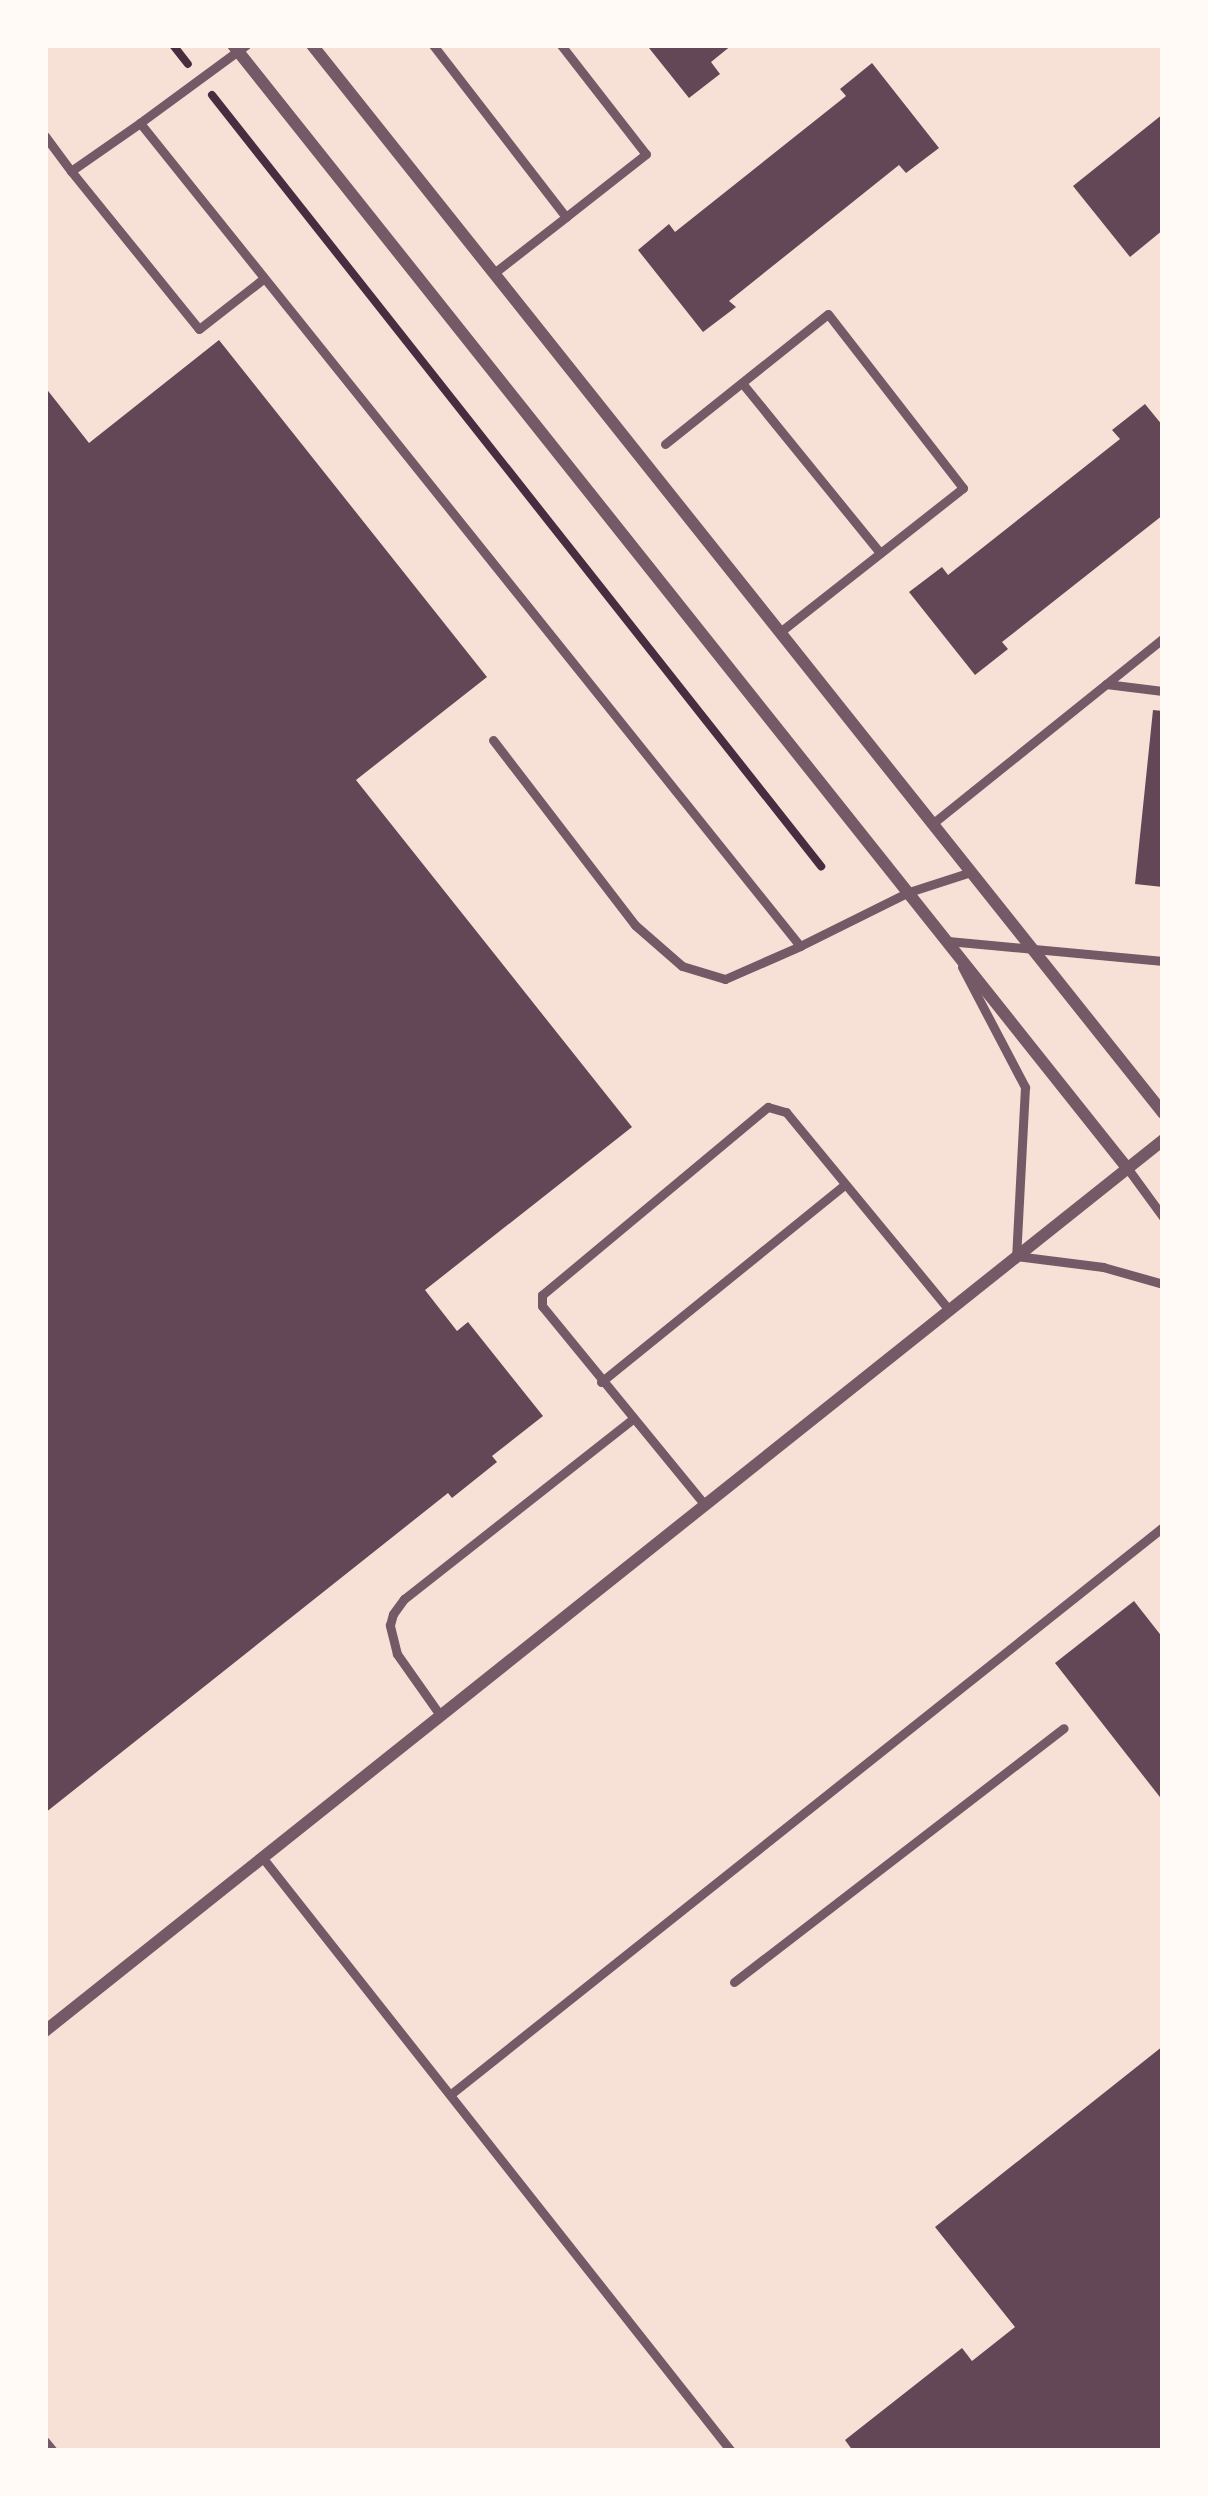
<!DOCTYPE html>
<html>
<head>
<meta charset="utf-8">
<style>
  body { margin:0 }
  #map { position:relative; width:1208px; height:2496px; overflow:hidden; background:#f7e1d7; font-family:"Playfair Display",serif }
  div>[style] { position:absolute }
  .building>* { inset:0; background:#644757 }
  .path>* { height:8px; margin:-4px; padding:0 4px; transform-origin:4px; border-radius:4px; background:#4a2c40 }
  .service>* { height:9px; margin:-4.5px; padding:0 4.5px; transform-origin:4.5px; border-radius:4.5px; background:#755966 }
  .minor>* { height:12px; margin:-6px; padding:0 6px; transform-origin:6px; border-radius:6px; background:#755966 }
  span { translate:-50% -50%; white-space:nowrap; text-align:center; line-height:1.15; -webkit-text-stroke:9px #fffaf5; paint-order:stroke }
  .frame { position:absolute; inset:0; border:48px solid #fffaf5; pointer-events:none }
</style>
</head>
<body>
<div id="map">
  <div class="building">
    <div style="clip-path:polygon(654px 45px,732px 45px,711px 62px,720px 74px,689px 98px,649px 48px)"></div>
    <div style="clip-path:polygon(872px 63px,939px 148px,906px 173px,899px 165px,729px 301px,736px 307px,703px 332px,638px 250px,669px 224px,675px 232px,846px 96px,840px 89px)"></div>
    <div style="clip-path:polygon(1163px 114px,1163px 230px,1130px 257px,1073px 186px)"></div>
    <div style="clip-path:polygon(219px 340px,487px 677px,356px 780px,632px 1127px,425px 1290px,457px 1331px,468px 1322px,543px 1416px,492px 1456px,497px 1462px,452px 1498px,448px 1493px,45px 1813px,45px 387px,89px 443px)"></div>
    <div style="clip-path:polygon(1145px 404px,1163px 426px,1163px 515px,1002px 642px,1008px 649px,975px 675px,909px 592px,942px 567px,948px 575px,1120px 439px,1112px 430px)"></div>
    <div style="clip-path:polygon(1153px 710px,1163px 711px,1163px 887px,1135px 884px)"></div>
    <div style="clip-path:polygon(1134px 1601px,1163px 1638px,1163px 1801px,1055px 1663px)"></div>
    <div style="clip-path:polygon(1163px 2046px,1163px 2451px,853px 2451px,845px 2440px,962px 2348px,972px 2361px,1015px 2327px,935px 2227px)"></div>
  </div>
  <div class="path">
    <div style="left:173px;top:45px;width:24px;rotate:52deg"></div>
    <div style="left:212px;top:95px;width:983px;rotate:51.7deg"></div>
  </div>
  <div class="service">
    <div style="left:246px;top:45px;width:132px;rotate:143.7deg"></div>
    <div style="left:140px;top:123px;width:1055px;rotate:51.27deg"></div>
    <div style="left:800px;top:946px;width:122px;rotate:-26.4deg"></div>
    <div style="left:909px;top:892px;width:65px;rotate:-17.9deg"></div>
    <div style="left:433px;top:45px;width:217px;rotate:52.3deg"></div>
    <div style="left:566px;top:217px;width:91px;rotate:142.1deg"></div>
    <div style="left:561px;top:45px;width:138px;rotate:52.1deg"></div>
    <div style="left:646px;top:154px;width:102px;rotate:141.8deg"></div>
    <div style="left:45px;top:136px;width:44px;rotate:53.4deg"></div>
    <div style="left:71px;top:171px;width:84px;rotate:-34.8deg"></div>
    <div style="left:71px;top:171px;width:203px;rotate:51deg"></div>
    <div style="left:199px;top:329px;width:81px;rotate:-38deg"></div>
    <div style="left:742px;top:383px;width:219px;rotate:50.9deg"></div>
    <div style="left:665px;top:444px;width:208px;rotate:-38.6deg"></div>
    <div style="left:828px;top:314px;width:220px;rotate:52.2deg"></div>
    <div style="left:963px;top:488px;width:233px;rotate:141.8deg"></div>
    <div style="left:1106px;top:684px;width:57px;rotate:7deg"></div>
    <div style="left:493px;top:740px;width:233px;rotate:52.5deg"></div>
    <div style="left:635px;top:925px;width:62px;rotate:41.1deg"></div>
    <div style="left:682px;top:966px;width:45px;rotate:16.8deg"></div>
    <div style="left:725px;top:979px;width:82px;rotate:-23.7deg"></div>
    <div style="left:932px;top:824px;width:297px;rotate:-38.8deg"></div>
    <div style="left:948px;top:941px;width:216px;rotate:5.3deg"></div>
    <div style="left:962px;top:967px;width:136px;rotate:62.3deg"></div>
    <div style="left:1025px;top:1087px;width:169px;rotate:93deg"></div>
    <div style="left:1016px;top:1256px;width:88px;rotate:7.2deg"></div>
    <div style="left:1103px;top:1267px;width:62px;rotate:15.8deg"></div>
    <div style="left:1128px;top:1169px;width:59px;rotate:53.9deg"></div>
    <div style="left:601px;top:1382px;width:313px;rotate:-39deg"></div>
    <div style="left:705px;top:1505px;width:257px;rotate:-129.3deg"></div>
    <div style="left:542px;top:1306px;width:11px;rotate:-90deg"></div>
    <div style="left:542px;top:1295px;width:294px;rotate:-39.8deg"></div>
    <div style="left:768px;top:1107px;width:19px;rotate:16deg"></div>
    <div style="left:786px;top:1112px;width:256px;rotate:50.5deg"></div>
    <div style="left:440px;top:1715px;width:75px;rotate:-125.2deg"></div>
    <div style="left:397px;top:1654px;width:30px;rotate:-104deg"></div>
    <div style="left:390px;top:1625px;width:11px;rotate:-75deg"></div>
    <div style="left:393px;top:1614px;width:19px;rotate:-54deg"></div>
    <div style="left:404px;top:1599px;width:291px;rotate:-38.2deg"></div>
    <div style="left:262px;top:1857px;width:757px;rotate:51.71deg"></div>
    <div style="left:734px;top:1982px;width:416px;rotate:-37.6deg"></div>
    <div style="left:451px;top:2094px;width:910px;rotate:-38.53deg"></div>
    <div style="left:45px;top:2441px;width:13px;rotate:51deg"></div>
  </div>
  <div class="minor">
    <div style="left:233px;top:45px;width:1437px;rotate:51.47deg"></div>
    <div style="left:312px;top:45px;width:1366px;rotate:51.45deg"></div>
    <div style="left:45px;top:2031px;width:1430px;rotate:-38.55deg"></div>
  </div>
  <div class="frame"></div>
</div>
</body>
</html>
